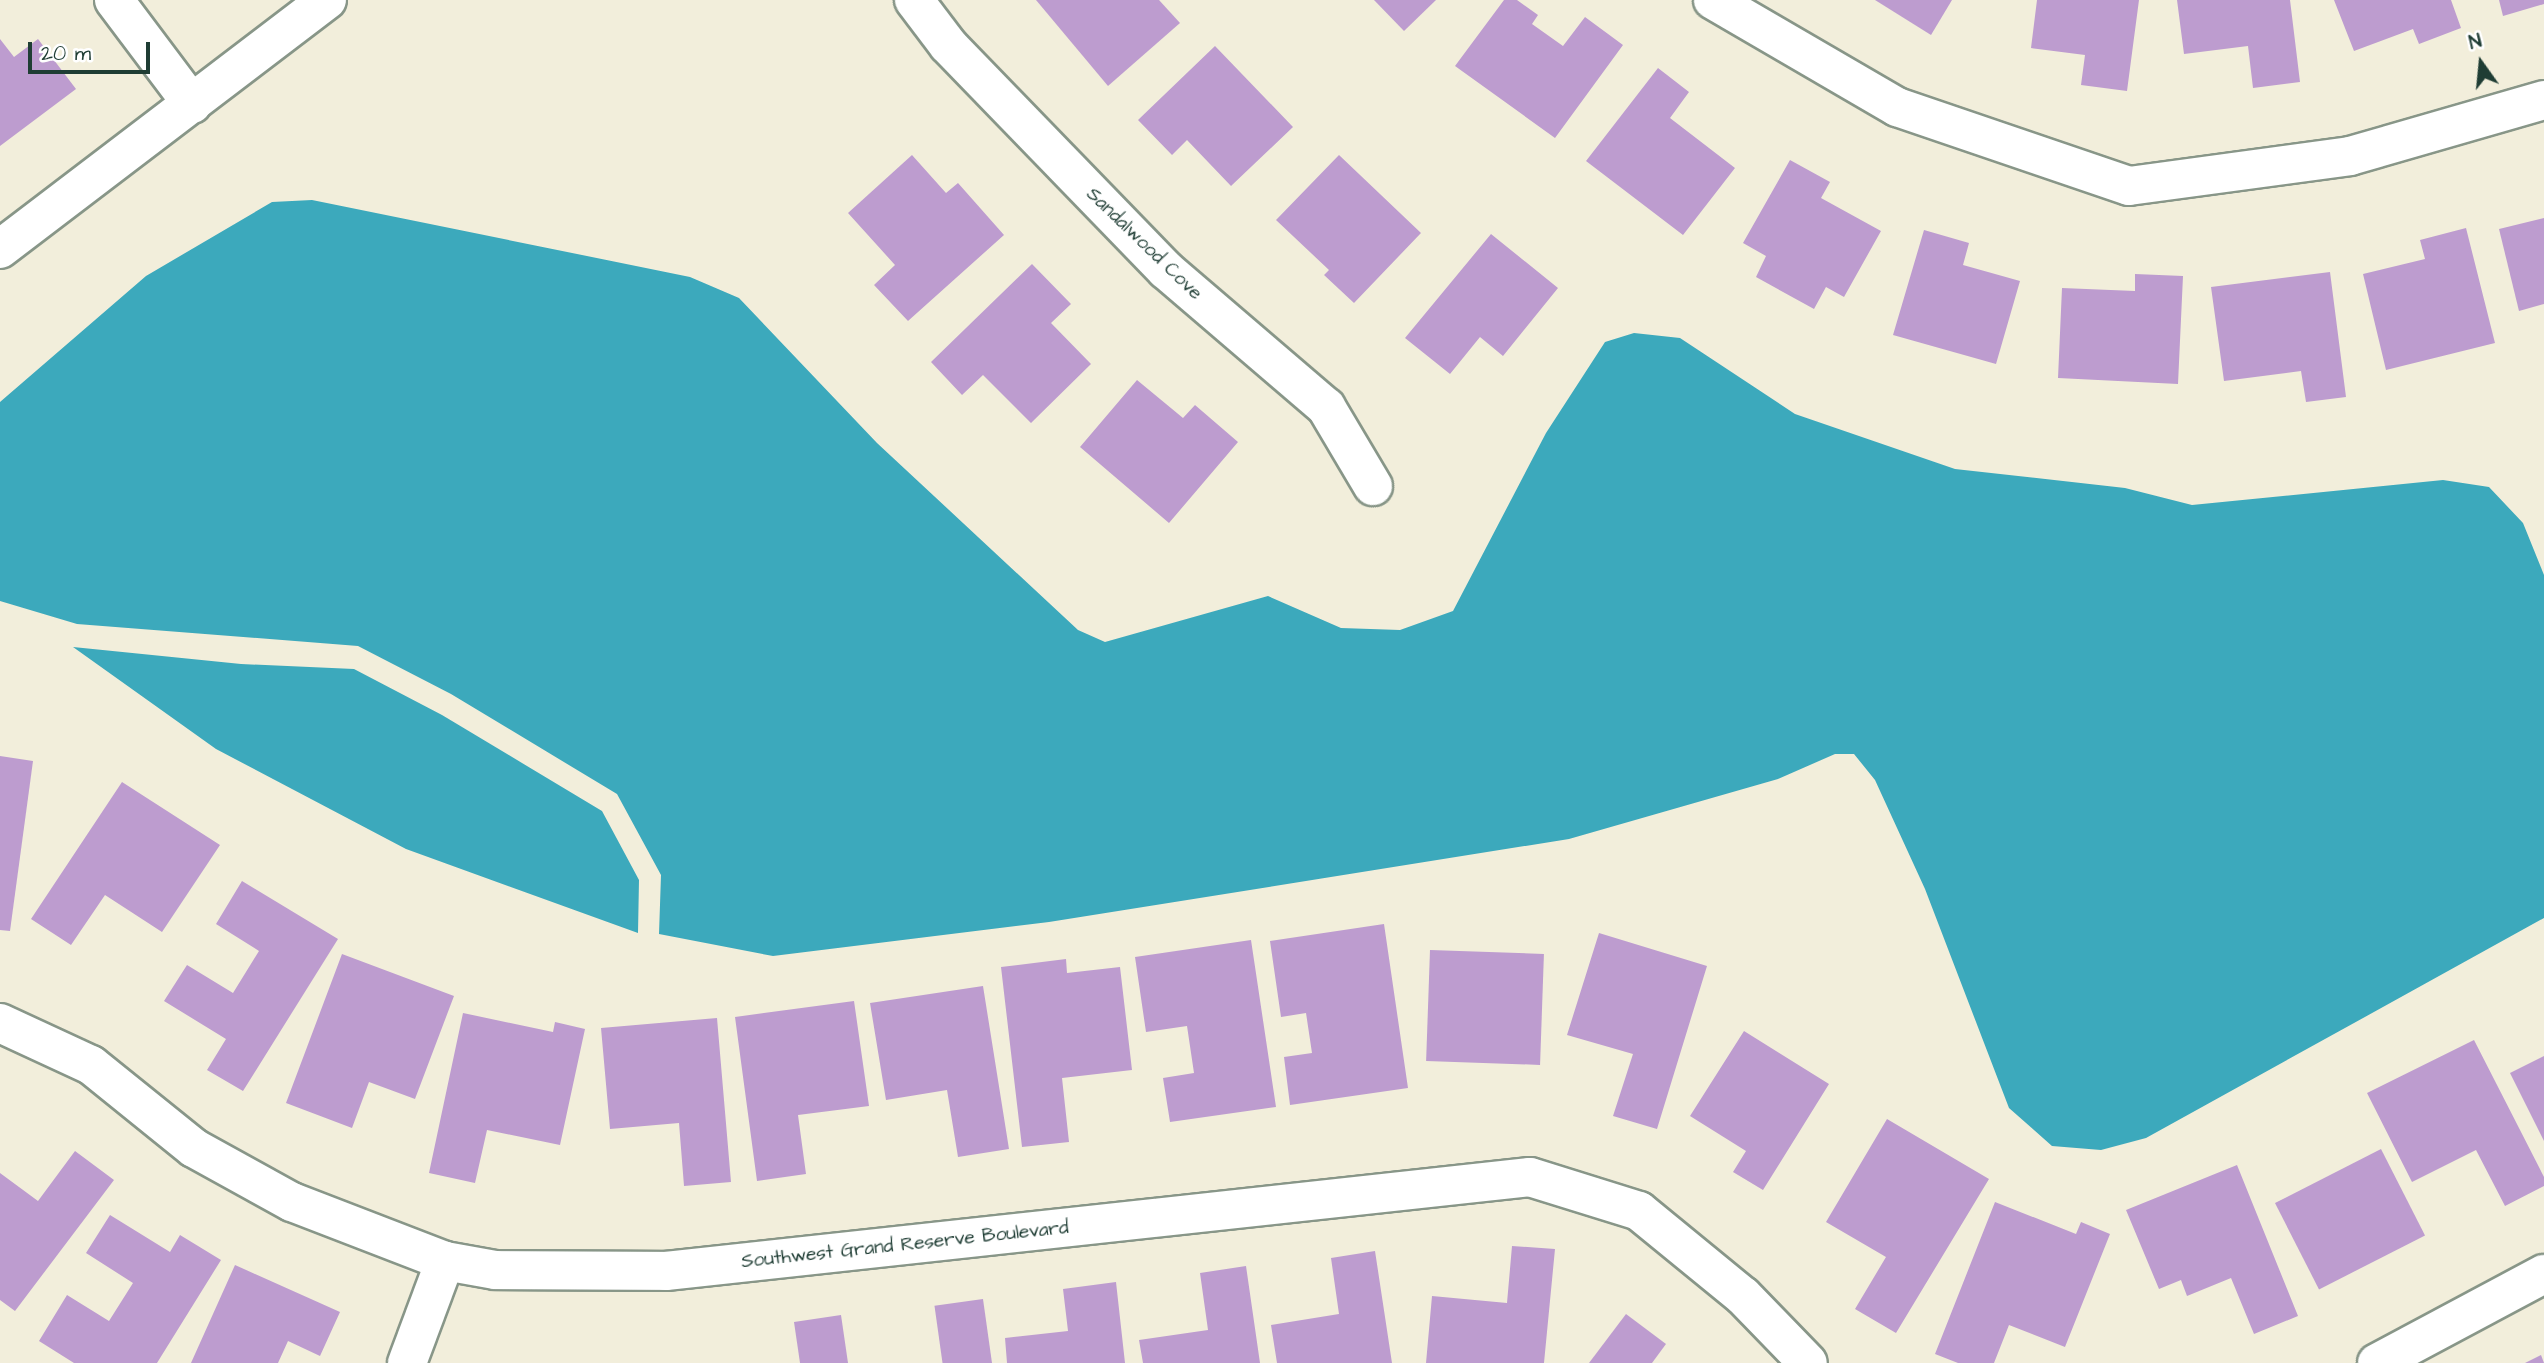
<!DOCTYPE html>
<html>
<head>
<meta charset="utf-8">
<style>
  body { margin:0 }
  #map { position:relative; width:2544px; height:1363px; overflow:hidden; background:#f2eedb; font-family:"Architects Daughter",sans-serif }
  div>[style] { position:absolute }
  .water>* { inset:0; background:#3ca9bc }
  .building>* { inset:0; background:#bd9ccf; transform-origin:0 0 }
  .roads { filter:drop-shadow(2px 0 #889688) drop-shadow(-2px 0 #889688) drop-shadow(0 2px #889688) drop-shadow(0 -2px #889688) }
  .minor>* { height:38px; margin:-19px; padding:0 19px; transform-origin:19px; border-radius:19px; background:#fff }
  span { translate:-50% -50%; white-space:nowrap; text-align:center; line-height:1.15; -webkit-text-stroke:6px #fff; paint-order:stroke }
  .street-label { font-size:19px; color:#1f3d34 }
  .north { position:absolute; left:2446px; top:28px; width:70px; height:70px; -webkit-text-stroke:5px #fff; paint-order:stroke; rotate:345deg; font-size:19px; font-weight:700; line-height:28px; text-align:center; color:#1f3d34 }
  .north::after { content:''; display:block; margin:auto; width:24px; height:32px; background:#1f3d34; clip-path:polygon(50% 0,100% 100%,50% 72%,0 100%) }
  .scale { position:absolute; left:28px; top:42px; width:122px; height:32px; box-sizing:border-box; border:4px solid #1f3d34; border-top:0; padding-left:9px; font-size:21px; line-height:24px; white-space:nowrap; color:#1f3d34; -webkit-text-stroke:5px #fff; paint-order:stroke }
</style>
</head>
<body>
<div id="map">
  <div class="water">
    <div style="clip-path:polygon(312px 200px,690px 277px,739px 298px,877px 443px,1078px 630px,1105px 642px,1268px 596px,1341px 628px,1400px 630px,1453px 611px,1546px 433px,1605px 342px,1634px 333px,1680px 338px,1795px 414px,1955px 469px,2125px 488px,2192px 505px,2443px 480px,2489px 487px,2523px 523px,2544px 575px,2544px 918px,2146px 1138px,2101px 1150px,2052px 1146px,2009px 1108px,1925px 889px,1875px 780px,1854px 754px,1835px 754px,1778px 779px,1569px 839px,1049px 922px,773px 956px,659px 934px,661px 875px,617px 794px,451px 694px,358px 646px,77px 624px,0 601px,0 402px,146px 276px,272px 202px)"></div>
    <div style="clip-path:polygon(73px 647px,241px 664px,354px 669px,442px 715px,602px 811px,639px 880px,638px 933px,406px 849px,216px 749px)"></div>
  </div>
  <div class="building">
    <div style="clip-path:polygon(1036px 0,1159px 0,1180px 23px,1108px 86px)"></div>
    <div style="clip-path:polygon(1374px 0,1436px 0,1404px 31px)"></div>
    <div style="clip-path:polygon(1504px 0,1517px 0,1538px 15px,1532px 24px,1563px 46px,1585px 17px,1623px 45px,1555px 138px,1455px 66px)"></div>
    <div style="clip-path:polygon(1875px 0,1952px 0,1931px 35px)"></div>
    <div style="clip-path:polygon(2037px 0,2139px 0,2127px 91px,2081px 85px,2085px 55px,2031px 48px)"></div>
    <div style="clip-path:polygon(2177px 0,2290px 0,2300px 82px,2253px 88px,2248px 46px,2184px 54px)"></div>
    <div style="clip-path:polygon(2334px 0,2451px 0,2461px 28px,2419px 44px,2413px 29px,2354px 51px)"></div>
    <div style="clip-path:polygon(2499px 0,2544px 0,2544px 4px,2503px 16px)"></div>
    <div style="clip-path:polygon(0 39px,14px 57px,38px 39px,76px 89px,0 146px)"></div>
    <div style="clip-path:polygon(1215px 46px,1293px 127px,1231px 186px,1187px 140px,1172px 155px,1138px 120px)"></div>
    <div style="clip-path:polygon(1658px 68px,1689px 92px,1670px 118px,1735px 168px,1683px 235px,1586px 161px)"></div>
    <div style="clip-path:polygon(912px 155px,946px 193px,958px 183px,1004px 235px,908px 321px,874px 285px,895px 265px,848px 213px)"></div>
    <div style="clip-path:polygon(1339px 155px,1421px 233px,1354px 303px,1324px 275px,1329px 270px,1276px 220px)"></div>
    <div style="clip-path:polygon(1790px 160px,1830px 182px,1821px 198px,1881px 231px,1844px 297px,1826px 287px,1814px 309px,1756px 277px,1766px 256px,1743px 243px)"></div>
    <div style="clip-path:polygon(2544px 218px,2544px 304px,2519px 311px,2499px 229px)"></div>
    <div style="clip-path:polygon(2466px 228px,2495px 343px,2386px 370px,2363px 274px,2425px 259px,2420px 240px)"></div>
    <div style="clip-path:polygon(1924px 230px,1969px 243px,1963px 265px,2020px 281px,1996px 364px,1893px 335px)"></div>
    <div style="clip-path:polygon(1491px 234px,1558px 288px,1503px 356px,1480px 337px,1450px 374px,1405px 338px)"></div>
    <div style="clip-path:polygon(1032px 264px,1071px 304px,1051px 323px,1091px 364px,1031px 423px,983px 375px,962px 395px,931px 362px)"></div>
    <div style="clip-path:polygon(2330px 272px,2346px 397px,2306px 402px,2301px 371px,2224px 381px,2211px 287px)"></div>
    <div style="clip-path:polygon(2135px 274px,2183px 276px,2178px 384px,2058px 378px,2062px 288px,2135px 291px)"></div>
    <div style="clip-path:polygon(1137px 380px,1183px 418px,1195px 405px,1238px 442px,1169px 523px,1080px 447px)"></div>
    <div style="clip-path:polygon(0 756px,33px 761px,10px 931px,0 930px)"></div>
    <div style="clip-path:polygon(122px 782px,220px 845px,162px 932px,105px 895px,71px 945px,31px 919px)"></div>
    <div style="clip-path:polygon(242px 881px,338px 939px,243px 1091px,207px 1070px,226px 1039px,164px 1001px,187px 965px,233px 993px,259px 951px,216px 924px)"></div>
    <div style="clip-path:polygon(1384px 924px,1408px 1088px,1290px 1105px,1284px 1057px,1312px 1053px,1306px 1013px,1281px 1017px,1270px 941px)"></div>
    <div style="clip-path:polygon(1599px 933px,1707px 966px,1657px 1129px,1613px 1116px,1633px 1054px,1567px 1035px)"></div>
    <div style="clip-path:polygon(1251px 940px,1276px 1107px,1170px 1122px,1163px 1078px,1194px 1073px,1187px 1026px,1146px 1032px,1135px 957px)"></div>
    <div style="left:1430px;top:950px;width:114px;height:111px;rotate:2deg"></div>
    <div style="clip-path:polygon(342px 954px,454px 996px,415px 1099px,369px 1082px,352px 1128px,286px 1103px)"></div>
    <div style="clip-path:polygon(1066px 959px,1067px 973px,1120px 967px,1132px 1070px,1062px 1078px,1069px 1142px,1022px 1147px,1001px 967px)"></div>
    <div style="clip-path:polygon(983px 986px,1009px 1149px,958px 1157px,947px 1090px,886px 1100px,870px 1003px)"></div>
    <div style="clip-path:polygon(854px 1001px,869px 1106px,798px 1115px,806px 1174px,757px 1181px,735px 1017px)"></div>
    <div style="clip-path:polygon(463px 1013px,553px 1032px,555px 1022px,585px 1029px,560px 1145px,487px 1130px,475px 1183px,429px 1173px)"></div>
    <div style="clip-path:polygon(717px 1018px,731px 1182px,684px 1186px,679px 1123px,610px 1129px,601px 1028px)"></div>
    <div style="clip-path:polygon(1744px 1031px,1829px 1084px,1763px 1190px,1733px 1172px,1746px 1151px,1690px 1116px)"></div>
    <div style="clip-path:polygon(2474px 1040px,2544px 1177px,2544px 1186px,2505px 1206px,2476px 1150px,2412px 1182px,2367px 1093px)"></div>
    <div style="clip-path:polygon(2544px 1056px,2544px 1141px,2510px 1073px)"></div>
    <div style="clip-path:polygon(1887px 1119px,1989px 1179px,1896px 1333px,1855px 1309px,1886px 1257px,1826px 1222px)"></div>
    <div style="left:2381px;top:1149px;width:97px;height:119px;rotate:63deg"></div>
    <div style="clip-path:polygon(75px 1151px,114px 1180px,15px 1311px,0 1300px,0 1173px,38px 1201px)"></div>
    <div style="clip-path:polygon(2237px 1165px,2298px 1316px,2254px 1334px,2231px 1278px,2187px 1296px,2181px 1280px,2159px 1289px,2126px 1210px)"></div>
    <div style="clip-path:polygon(1995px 1202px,2076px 1234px,2081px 1222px,2110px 1234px,2065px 1347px,2009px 1325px,1994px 1363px,1958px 1363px,1935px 1354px)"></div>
    <div style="clip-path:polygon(110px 1215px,170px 1252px,180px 1235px,221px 1260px,157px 1363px,74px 1363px,39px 1341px,67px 1295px,109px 1321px,133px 1283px,86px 1253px)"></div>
    <div style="clip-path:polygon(1512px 1246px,1555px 1249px,1544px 1363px,1426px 1363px,1432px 1296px,1507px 1303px)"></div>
    <div style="clip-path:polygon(1375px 1251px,1392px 1363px,1277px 1363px,1271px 1325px,1339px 1314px,1331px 1258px)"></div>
    <div style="clip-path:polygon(235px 1265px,340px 1312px,320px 1356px,288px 1341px,278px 1363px,191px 1363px)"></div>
    <div style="clip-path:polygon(1246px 1266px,1260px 1363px,1143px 1363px,1139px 1340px,1208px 1330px,1200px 1273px)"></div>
    <div style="clip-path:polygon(1116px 1282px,1125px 1363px,1007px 1363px,1005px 1338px,1068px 1331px,1063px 1289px)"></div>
    <div style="left:983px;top:1299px;width:65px;height:49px;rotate:82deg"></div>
    <div style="clip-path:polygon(1626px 1314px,1666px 1344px,1652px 1363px,1589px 1363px)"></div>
    <div style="clip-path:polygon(841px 1315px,848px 1363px,800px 1363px,794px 1322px)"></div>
    <div style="clip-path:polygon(2541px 1355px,2544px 1363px,2525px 1363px)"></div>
  </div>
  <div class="roads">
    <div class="minor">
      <div style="left:114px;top:0;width:130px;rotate:53.1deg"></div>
      <div style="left:914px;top:0;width:56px;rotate:52.9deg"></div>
      <div style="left:948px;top:45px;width:313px;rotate:45.9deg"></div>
      <div style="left:1166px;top:270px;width:211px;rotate:40.6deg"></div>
      <div style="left:1326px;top:407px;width:92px;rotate:59.3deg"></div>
      <div style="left:1713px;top:0;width:213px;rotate:30.2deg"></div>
      <div style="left:1897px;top:107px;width:245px;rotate:18.8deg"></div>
      <div style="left:2129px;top:186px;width:223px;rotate:-7.7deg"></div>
      <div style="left:2350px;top:156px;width:202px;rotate:-16.1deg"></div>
      <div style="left:0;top:249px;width:411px;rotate:-37.3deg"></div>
      <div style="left:0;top:1023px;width:100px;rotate:24.8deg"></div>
      <div style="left:91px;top:1065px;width:132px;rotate:38.9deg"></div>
      <div style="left:194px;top:1148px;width:112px;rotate:28.9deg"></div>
      <div style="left:292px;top:1202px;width:164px;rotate:21.1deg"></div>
      <div style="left:445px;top:1261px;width:51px;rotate:10.2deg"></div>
      <div style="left:495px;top:1270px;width:171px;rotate:0.3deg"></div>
      <div style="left:666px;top:1271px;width:869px;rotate:-6.21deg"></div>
      <div style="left:1530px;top:1177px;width:114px;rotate:17.3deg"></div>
      <div style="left:1639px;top:1211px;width:134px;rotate:39.3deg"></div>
      <div style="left:1743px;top:1296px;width:93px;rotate:45.9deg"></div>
      <div style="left:407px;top:1363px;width:109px;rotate:-69.6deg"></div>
      <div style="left:2377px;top:1363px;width:189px;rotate:-28.1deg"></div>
    </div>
  </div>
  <div class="street-label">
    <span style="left:1144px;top:244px;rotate:44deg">Sandalwood Cove</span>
    <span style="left:905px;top:1245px;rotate:-6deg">Southwest Grand Reserve Boulevard</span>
  </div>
  <div class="north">N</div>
  <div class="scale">20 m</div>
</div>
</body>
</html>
